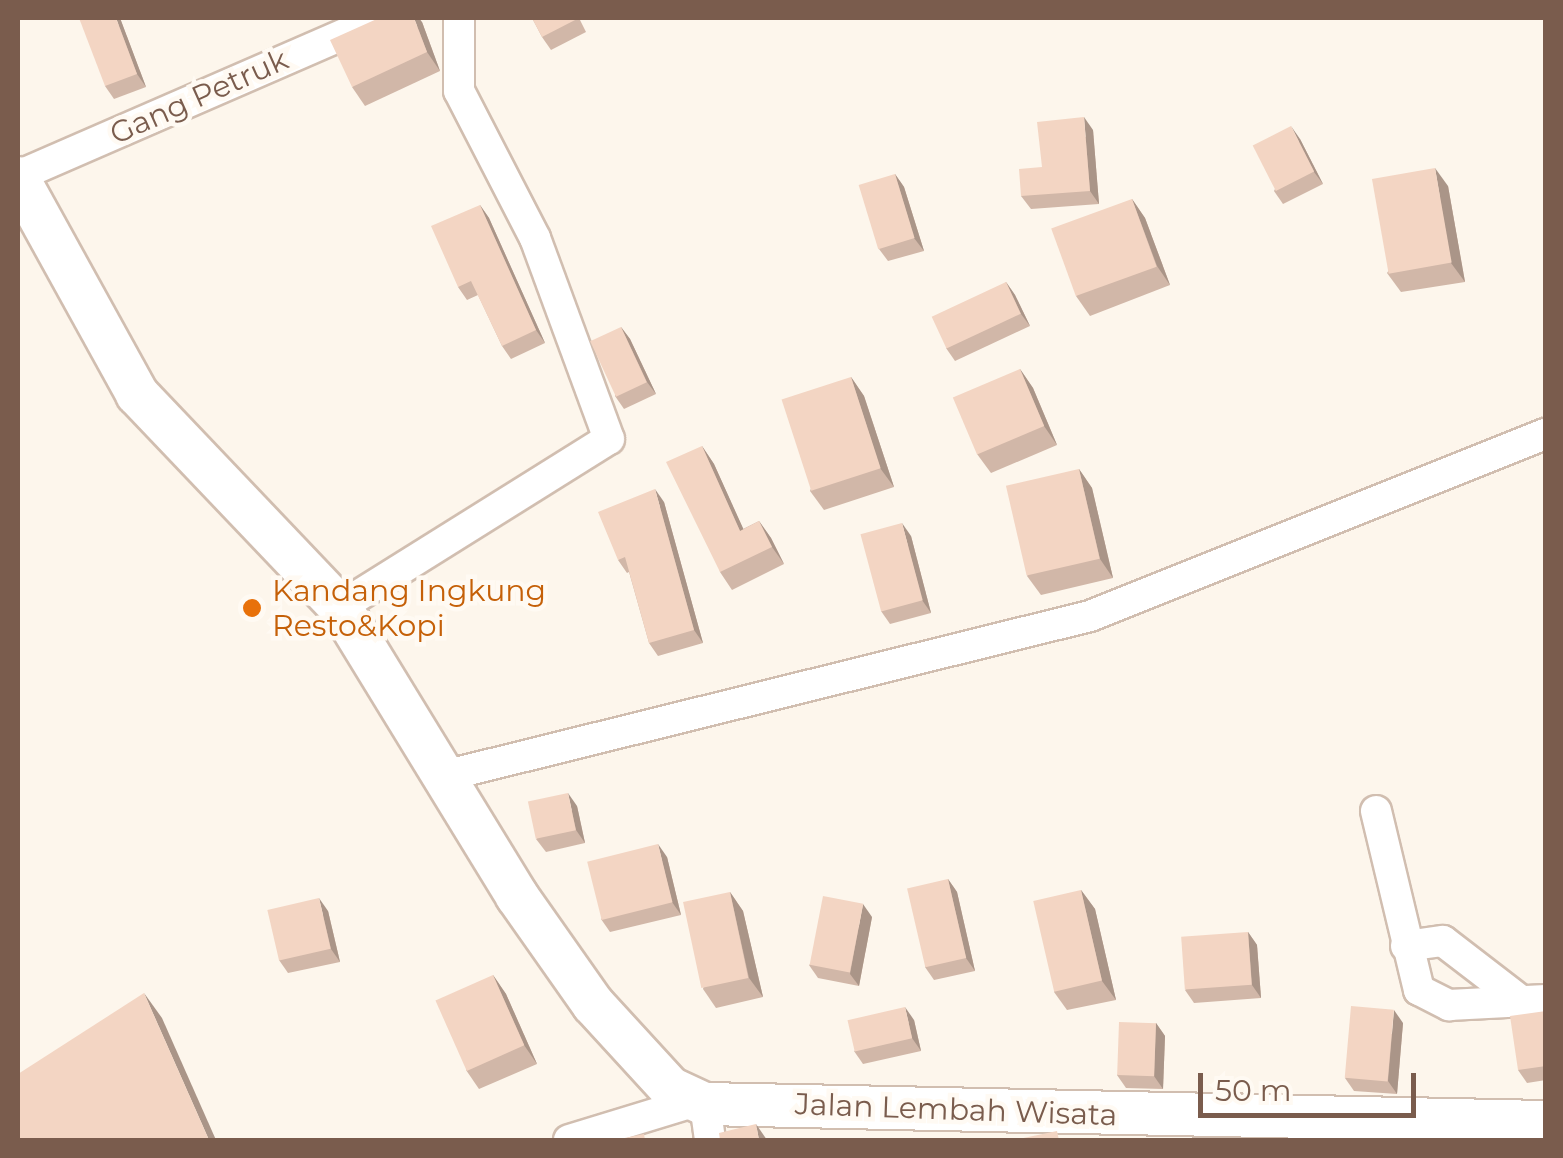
<!DOCTYPE html>
<html>
<head>
<meta charset="utf-8">
<style>
  body { margin:0 }
  #map { position:relative; width:1563px; height:1158px; overflow:hidden; background:#fdf6ec; font-family:Montserrat,sans-serif }
  div>[style] { position:absolute }
  .roads { filter:drop-shadow(2px 0 #d1beb0) drop-shadow(-2px 0 #d1beb0) drop-shadow(0 2px #d1beb0) drop-shadow(0 -2px #d1beb0) }
  .street>* { height:30px; margin:-15px; padding:0 15px; transform-origin:15px; border-radius:15px; background:#fff }
  .secondary>* { height:42px; margin:-21px; padding:0 21px; transform-origin:21px; border-radius:21px; background:#fff }
  .wall>* { inset:0; background:#d1b7a8 }
  .shaded-wall>* { inset:0; background:#aa9588 }
  .building>* { inset:0; background:#f3d5c3; transform-origin:0 0 }
  .dots>* { width:28px; height:28px; translate:-50% -50%; box-sizing:border-box; border:5px solid #fffaf3; border-radius:50% }
  span { translate:-50% -50%; white-space:nowrap; text-align:center; line-height:1.15; -webkit-text-stroke:9px #fffaf3; paint-order:stroke }
  .street-label { font-size:30px; color:#7a5c4d }
  .food-label { font-size:30px; color:#c56008 }
  .left { translate:0 -50%; text-align:left }
  .frame { position:absolute; inset:0; border:20px solid #7a5c4d; pointer-events:none }
  .scale { position:absolute; left:1198px; top:1073px; width:218px; height:45px; box-sizing:border-box; border:5px solid #7a5c4d; border-top:0; padding-left:12px; font-size:30px; line-height:35px; white-space:nowrap; color:#7a5c4d; -webkit-text-stroke:8px #fffaf3; paint-order:stroke }
</style>
</head>
<body>
<div id="map">
  <div class="roads">
    <div class="street">
      <div style="left:18px;top:176px;width:396px;rotate:-23.5deg"></div>
      <div style="left:340px;top:607px;width:317px;rotate:-32deg"></div>
      <div style="left:609px;top:439px;width:214px;rotate:-110.2deg"></div>
      <div style="left:535px;top:238px;width:165px;rotate:-117.3deg"></div>
      <div style="left:459px;top:91px;width:73px;rotate:-90deg"></div>
      <div style="left:448px;top:775px;width:661px;rotate:-13.91deg"></div>
      <div style="left:1090px;top:616px;width:491px;rotate:-21.8deg"></div>
      <div style="left:1376px;top:811px;width:184px;rotate:76.5deg"></div>
      <div style="left:1419px;top:990px;width:34px;rotate:27deg"></div>
      <div style="left:1449px;top:1005px;width:97px;rotate:-3deg"></div>
      <div style="left:1406px;top:946px;width:37px;rotate:-8deg"></div>
      <div style="left:1443px;top:941px;width:97px;rotate:37.5deg"></div>
      <div style="left:705px;top:1104px;width:36px;rotate:82deg"></div>
      <div style="left:569px;top:1140px;width:130px;rotate:-17deg"></div>
    </div>
    <div class="secondary">
      <div style="left:18px;top:178px;width:247px;rotate:61.1deg"></div>
      <div style="left:137px;top:394px;width:294px;rotate:46.4deg"></div>
      <div style="left:340px;top:607px;width:339px;rotate:58.5deg"></div>
      <div style="left:517px;top:896px;width:132px;rotate:54.9deg"></div>
      <div style="left:593px;top:1004px;width:114px;rotate:47.5deg"></div>
      <div style="left:670px;top:1088px;width:38px;rotate:25deg"></div>
      <div style="left:705px;top:1104px;width:841px;rotate:1.23deg"></div>
    </div>
  </div>
  <div class="wall">
    <div style="clip-path:polygon(120px 18px,146px 87px,114px 99px,105px 86px)"></div>
    <div style="clip-path:polygon(532px 18px,579px 18px,586px 32px,551px 50px,542px 37px)"></div>
    <div style="clip-path:polygon(422px 22px,440px 71px,365px 106px,352px 87px)"></div>
    <div style="clip-path:polygon(1093px 130px,1099px 204px,1031px 209px,1021px 196px)"></div>
    <div style="clip-path:polygon(1300px 139px,1323px 184px,1283px 204px,1274px 191px)"></div>
    <div style="clip-path:polygon(895px 174px,904px 187px,924px 251px,888px 261px,879px 249px)"></div>
    <div style="clip-path:polygon(1448px 186px,1465px 282px,1401px 292px,1387px 273px)"></div>
    <div style="clip-path:polygon(1132px 199px,1145px 218px,1170px 285px,1090px 316px,1076px 296px)"></div>
    <div style="clip-path:polygon(480px 205px,489px 218px,545px 343px,511px 359px,502px 346px,478px 295px,467px 300px,458px 287px)"></div>
    <div style="clip-path:polygon(1006px 282px,1015px 295px,1030px 326px,955px 361px,946px 348px)"></div>
    <div style="clip-path:polygon(621px 327px,630px 339px,656px 394px,624px 409px,615px 396px)"></div>
    <div style="clip-path:polygon(1020px 369px,1033px 388px,1057px 445px,991px 473px,977px 454px)"></div>
    <div style="clip-path:polygon(851px 377px,864px 396px,894px 487px,824px 510px,810px 491px)"></div>
    <div style="clip-path:polygon(702px 446px,714px 464px,743px 529px,759px 521px,771px 538px,784px 564px,732px 590px,720px 572px)"></div>
    <div style="clip-path:polygon(1079px 469px,1092px 488px,1113px 578px,1041px 595px,1027px 576px)"></div>
    <div style="clip-path:polygon(664px 502px,703px 643px,658px 656px,649px 643px,629px 572px,627px 573px,618px 560px)"></div>
    <div style="clip-path:polygon(911px 536px,931px 613px,890px 624px,881px 611px)"></div>
    <div style="clip-path:polygon(577px 806px,585px 843px,546px 852px,536px 839px)"></div>
    <div style="clip-path:polygon(667px 857px,681px 915px,610px 932px,601px 919px)"></div>
    <div style="clip-path:polygon(948px 879px,957px 892px,975px 971px,934px 980px,925px 967px)"></div>
    <div style="clip-path:polygon(1081px 890px,1095px 909px,1116px 1000px,1067px 1010px,1054px 992px)"></div>
    <div style="clip-path:polygon(730px 892px,743px 911px,763px 997px,716px 1008px,703px 989px)"></div>
    <div style="clip-path:polygon(328px 911px,340px 962px,288px 973px,279px 960px)"></div>
    <div style="clip-path:polygon(872px 917px,859px 986px,818px 978px,809px 965px)"></div>
    <div style="clip-path:polygon(1248px 932px,1257px 945px,1261px 998px,1194px 1003px,1185px 990px)"></div>
    <div style="clip-path:polygon(493px 975px,506px 994px,537px 1064px,479px 1089px,466px 1070px)"></div>
    <div style="clip-path:polygon(1546px 1011px,1546px 1080px,1527px 1083px,1518px 1070px)"></div>
    <div style="clip-path:polygon(914px 1020px,921px 1051px,863px 1064px,854px 1051px)"></div>
    <div style="clip-path:polygon(1156px 1023px,1165px 1036px,1163px 1089px,1126px 1088px,1117px 1075px)"></div>
    <div style="clip-path:polygon(1403px 1023px,1397px 1094px,1354px 1091px,1345px 1078px)"></div>
  </div>
  <div class="shaded-wall">
    <div style="clip-path:polygon(116px 18px,120px 18px,146px 87px,137px 74px)"></div>
    <div style="clip-path:polygon(414px 18px,419px 18px,422px 22px,440px 71px,427px 52px)"></div>
    <div style="clip-path:polygon(1084px 117px,1093px 130px,1099px 204px,1090px 191px)"></div>
    <div style="clip-path:polygon(1291px 126px,1300px 139px,1323px 184px,1314px 172px)"></div>
    <div style="clip-path:polygon(1435px 168px,1448px 186px,1465px 282px,1451px 263px)"></div>
    <div style="clip-path:polygon(895px 174px,904px 187px,924px 251px,914px 238px)"></div>
    <div style="clip-path:polygon(1132px 199px,1145px 218px,1170px 285px,1157px 266px)"></div>
    <div style="clip-path:polygon(480px 205px,489px 218px,545px 343px,536px 330px)"></div>
    <div style="clip-path:polygon(1006px 282px,1015px 295px,1030px 326px,1021px 314px)"></div>
    <div style="clip-path:polygon(621px 327px,630px 339px,656px 394px,647px 382px)"></div>
    <div style="clip-path:polygon(1020px 369px,1033px 388px,1057px 445px,1044px 426px)"></div>
    <div style="clip-path:polygon(851px 377px,864px 396px,894px 487px,880px 468px)"></div>
    <div style="clip-path:polygon(702px 446px,714px 464px,752px 548px,740px 531px)"></div>
    <div style="clip-path:polygon(1079px 469px,1092px 488px,1113px 578px,1100px 559px)"></div>
    <div style="clip-path:polygon(655px 489px,664px 502px,703px 643px,694px 630px)"></div>
    <div style="clip-path:polygon(759px 521px,771px 538px,784px 564px,772px 547px)"></div>
    <div style="clip-path:polygon(902px 523px,911px 536px,931px 613px,922px 600px)"></div>
    <div style="clip-path:polygon(568px 793px,577px 806px,585px 843px,576px 830px)"></div>
    <div style="clip-path:polygon(658px 844px,667px 857px,681px 915px,672px 902px)"></div>
    <div style="clip-path:polygon(948px 879px,957px 892px,975px 971px,966px 958px)"></div>
    <div style="clip-path:polygon(1081px 890px,1095px 909px,1116px 1000px,1102px 981px)"></div>
    <div style="clip-path:polygon(730px 892px,743px 911px,763px 997px,749px 978px)"></div>
    <div style="clip-path:polygon(319px 898px,328px 911px,340px 962px,331px 949px)"></div>
    <div style="clip-path:polygon(863px 904px,872px 917px,859px 986px,850px 974px)"></div>
    <div style="clip-path:polygon(1248px 932px,1257px 945px,1261px 998px,1252px 985px)"></div>
    <div style="clip-path:polygon(493px 975px,506px 994px,537px 1064px,524px 1045px)"></div>
    <div style="clip-path:polygon(144px 993px,162px 1018px,216px 1140px,209px 1140px)"></div>
    <div style="clip-path:polygon(905px 1007px,914px 1020px,921px 1051px,912px 1038px)"></div>
    <div style="clip-path:polygon(1394px 1010px,1403px 1023px,1397px 1094px,1388px 1081px)"></div>
    <div style="clip-path:polygon(1156px 1023px,1165px 1036px,1163px 1089px,1154px 1076px)"></div>
    <div style="clip-path:polygon(756px 1124px,767px 1140px,759px 1140px)"></div>
  </div>
  <div class="building">
    <div style="clip-path:polygon(79px 18px,116px 18px,137px 74px,105px 86px)"></div>
    <div style="clip-path:polygon(379px 18px,414px 18px,427px 52px,352px 87px,330px 40px)"></div>
    <div style="clip-path:polygon(532px 18px,577px 18px,577px 19px,542px 37px)"></div>
    <div style="clip-path:polygon(1084px 117px,1090px 191px,1021px 196px,1019px 169px,1042px 167px,1037px 122px)"></div>
    <div style="left:1291px;top:126px;width:51px;height:43px;rotate:63deg"></div>
    <div style="left:1435px;top:168px;width:96px;height:64px;rotate:80deg"></div>
    <div style="left:895px;top:174px;width:67px;height:38px;rotate:73deg"></div>
    <div style="left:1132px;top:199px;width:72px;height:86px;rotate:70deg"></div>
    <div style="clip-path:polygon(480px 205px,536px 330px,502px 346px,471px 281px,458px 287px,431px 226px)"></div>
    <div style="left:1006px;top:282px;width:35px;height:82px;rotate:65deg"></div>
    <div style="left:621px;top:327px;width:61px;height:34px;rotate:65deg"></div>
    <div style="left:1020px;top:369px;width:62px;height:73px;rotate:67deg"></div>
    <div style="left:851px;top:377px;width:96px;height:73px;rotate:72deg"></div>
    <div style="clip-path:polygon(702px 446px,740px 531px,759px 521px,772px 547px,720px 572px,666px 462px)"></div>
    <div style="left:1079px;top:469px;width:92px;height:75px;rotate:77deg"></div>
    <div style="clip-path:polygon(655px 489px,694px 630px,649px 643px,625px 557px,618px 560px,598px 512px)"></div>
    <div style="left:902px;top:523px;width:80px;height:43px;rotate:75deg"></div>
    <div style="left:568px;top:793px;width:38px;height:41px;rotate:78deg"></div>
    <div style="left:658px;top:844px;width:60px;height:73px;rotate:76deg"></div>
    <div style="left:948px;top:879px;width:81px;height:42px;rotate:77deg"></div>
    <div style="left:1081px;top:890px;width:93px;height:49px;rotate:77deg"></div>
    <div style="left:730px;top:892px;width:88px;height:48px;rotate:78deg"></div>
    <div style="left:823px;top:896px;width:41px;height:70px;rotate:11deg"></div>
    <div style="left:319px;top:898px;width:52px;height:53px;rotate:77deg"></div>
    <div style="left:1248px;top:932px;width:53px;height:67px;rotate:86deg"></div>
    <div style="left:493px;top:975px;width:77px;height:63px;rotate:66deg"></div>
    <div style="clip-path:polygon(144px 993px,209px 1140px,18px 1140px,18px 1074px)"></div>
    <div style="left:1351px;top:1006px;width:43px;height:72px;rotate:5deg"></div>
    <div style="left:905px;top:1007px;width:32px;height:59px;rotate:77deg"></div>
    <div style="clip-path:polygon(1546px 1011px,1546px 1066px,1518px 1070px,1510px 1016px)"></div>
    <div style="left:1119px;top:1022px;width:37px;height:53px;rotate:2deg"></div>
    <div style="clip-path:polygon(756px 1124px,759px 1140px,720px 1140px,719px 1133px)"></div>
    <div style="clip-path:polygon(1057px 1131px,1059px 1140px,1014px 1140px)"></div>
    <div style="clip-path:polygon(644px 1134px,645px 1140px,615px 1140px)"></div>
  </div>
  <div class="dots">
    <div style="left:252px;top:608px;background:#e8710a"></div>
  </div>
  <div class="street-label">
    <span style="left:199px;top:97px;rotate:-24deg">Gang Petruk</span>
    <span style="left:956px;top:1110px;rotate:2deg">Jalan Lembah Wisata</span>
  </div>
  <div class="food-label">
    <span class="left" style="left:272px;top:608px">Kandang Ingkung<br>Resto&amp;Kopi</span>
  </div>
  <div class="frame"></div>
  <div class="scale">50 m</div>
</div>
</body>
</html>
